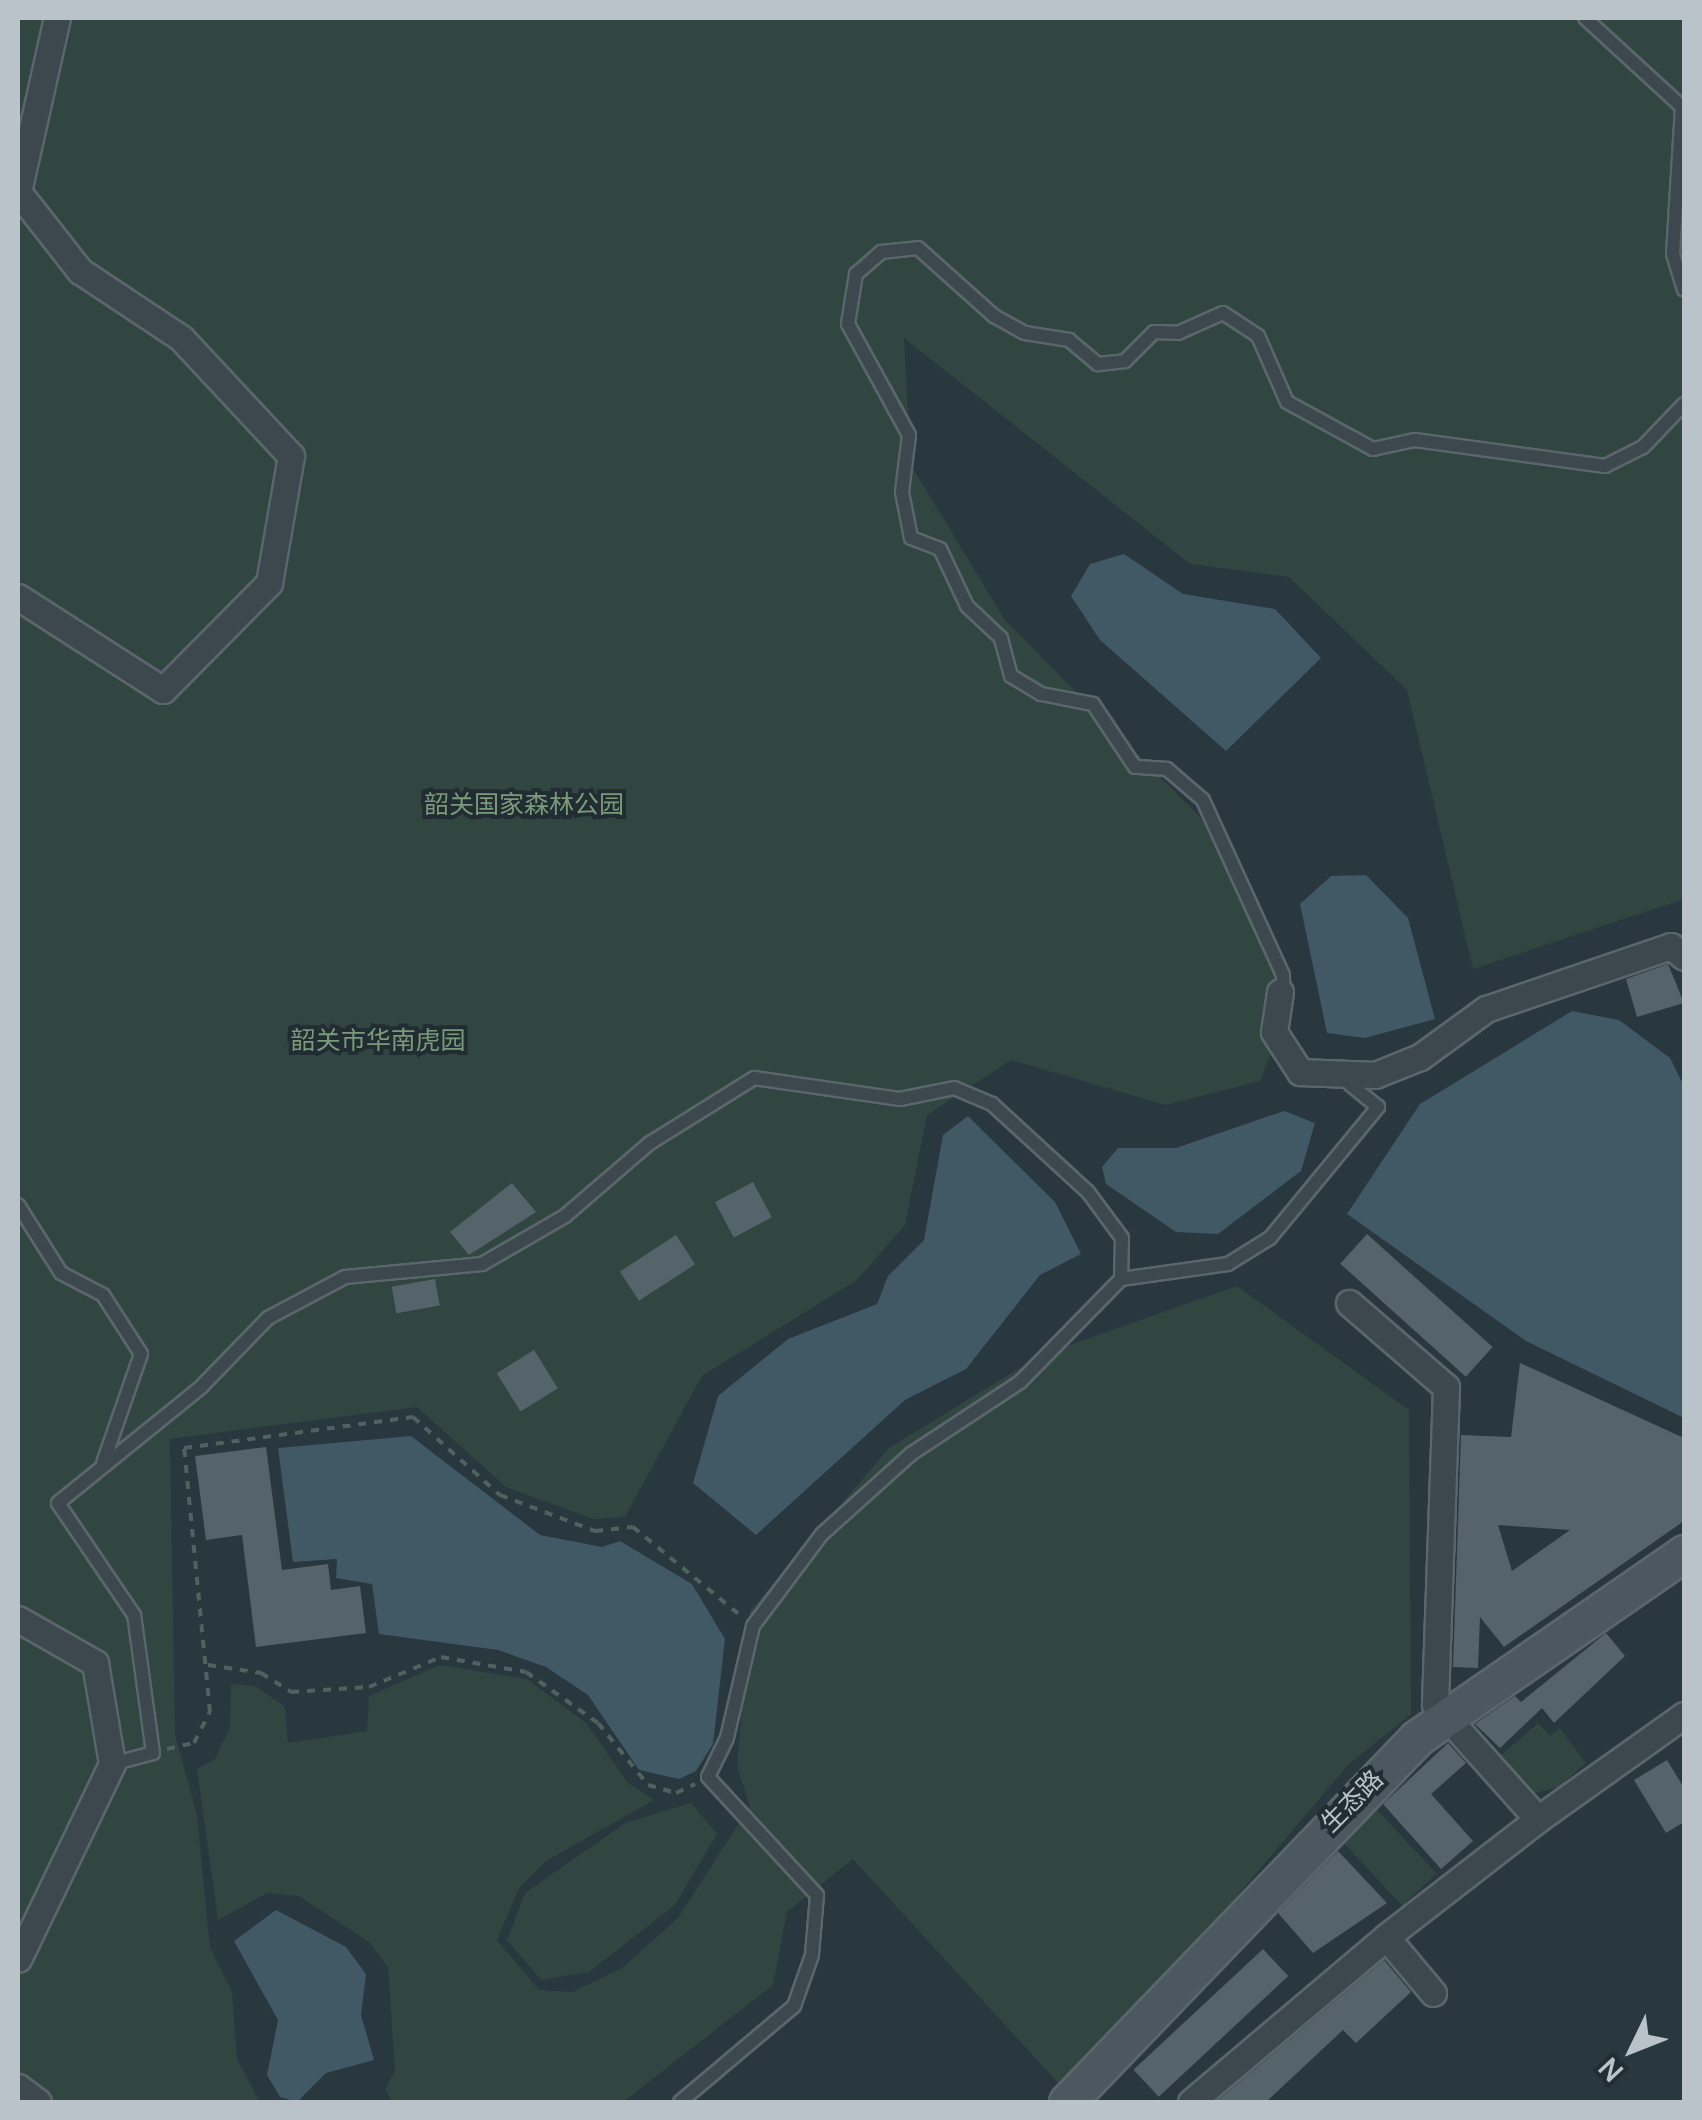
<!DOCTYPE html>
<html>
<head>
<meta charset="utf-8">
<style>
  body { margin:0 }
  #map { position:relative; width:1702px; height:2120px; overflow:hidden; background:#29373e; font-family:Manrope,"Noto Sans SC",sans-serif }
  div>[style] { position:absolute }
  .green>* { inset:0; background:#314641; transform-origin:0 0 }
  .water>* { inset:0; background:#415865 }
  .building>* { inset:0; background:#55646b; transform-origin:0 0 }
  .path>* { height:4px; margin-top:-2px; transform-origin:0; background:repeating-linear-gradient(90deg,#506260 0 8px,transparent 0 16px) }
  .roads { filter:drop-shadow(2px 0 #5b666c) drop-shadow(-2px 0 #5b666c) drop-shadow(0 2px #5b666c) drop-shadow(0 -2px #5b666c) }
  .lane>* { height:12px; margin:-6px; padding:0 6px; transform-origin:6px; border-radius:6px; background:#3d484e }
  .street>* { height:25px; margin:-12.5px; padding:0 12.5px; transform-origin:12.5px; border-radius:12.5px; background:#3d484e }
  .secondary>* { height:35px; margin:-17.5px; padding:0 17.5px; transform-origin:17.5px; border-radius:17.5px; background:#4b5860 }
  span { translate:-50% -50%; white-space:nowrap; text-align:center; line-height:1.15; -webkit-text-stroke:8px #212d33; paint-order:stroke }
  .park-label { font-size:25px; color:#7a9b7a }
  .street-label { font-size:25px; color:#b9c3c9 }
  .frame { position:absolute; inset:0; border:20px solid #b9c3c9; pointer-events:none }
  .north { position:absolute; left:1582px; top:2000px; width:100px; height:100px; -webkit-text-stroke:8px #212d33; paint-order:stroke; rotate:227deg; font-size:28px; font-weight:700; line-height:40px; text-align:center; color:#b9c3c9 }
  .north::after { content:''; display:block; margin:auto; width:35px; height:45px; background:#b9c3c9; clip-path:polygon(50% 0,100% 100%,50% 72%,0 100%) }
</style>
</head>
<body>
<div id="map">
  <div class="green">
    <div style="clip-path:polygon(18px 18px,1684px 18px,1684px 899px,1473px 969px,1407px 690px,1289px 577px,1190px 564px,904px 338px,911px 465px,1005px 620px,1203px 820px,1291px 1002px,1260px 1081px,1166px 1105px,1011px 1060px,927px 1115px,905px 1225px,857px 1280px,702px 1376px,625px 1517px,593px 1519px,506px 1487px,417px 1407px,170px 1439px,175px 1735px,197px 1815px,210px 1948px,232px 1992px,237px 2059px,260px 2102px,18px 2102px)"></div>
    <div style="clip-path:polygon(1237px 1286px,1409px 1410px,1411px 1714px,1347px 1766px,1102px 2056px,1060px 2085px,853px 1859px,787px 1912px,773px 1985px,623px 2102px,392px 2102px,385px 2089px,395px 2071px,388px 1967px,369px 1942px,299px 1896px,267px 1893px,218px 1920px,197px 1769px,215px 1759px,230px 1727px,231px 1684px,255px 1686px,285px 1707px,288px 1743px,367px 1731px,369px 1696px,440px 1665px,527px 1679px,586px 1723px,628px 1783px,654px 1800px,546px 1861px,519px 1888px,497px 1940px,539px 1990px,573px 1992px,622px 1968px,678px 1918px,750px 1806px,737px 1767px,750px 1611px,889px 1448px,1041px 1355px)"></div>
    <div style="clip-path:polygon(1538px 1723px,1550px 1736px,1560px 1728px,1586px 1763px,1559px 1787px,1535px 1793px,1500px 1756px)"></div>
    <div style="left:1367px;top:1799px;width:102px;height:47px;rotate:47deg"></div>
    <div style="clip-path:polygon(691px 1803px,717px 1834px,675px 1905px,589px 1972px,541px 1980px,507px 1940px,525px 1893px,625px 1823px)"></div>
  </div>
  <div class="water">
    <div style="clip-path:polygon(1124px 554px,1183px 594px,1275px 609px,1321px 658px,1226px 751px,1100px 640px,1071px 596px,1090px 564px)"></div>
    <div style="clip-path:polygon(1366px 875px,1408px 918px,1435px 1019px,1365px 1038px,1327px 1033px,1300px 904px,1331px 876px)"></div>
    <div style="clip-path:polygon(1572px 1011px,1619px 1020px,1670px 1058px,1684px 1086px,1684px 1418px,1526px 1341px,1347px 1214px,1420px 1104px)"></div>
    <div style="clip-path:polygon(1284px 1111px,1315px 1123px,1301px 1171px,1218px 1234px,1176px 1232px,1106px 1184px,1102px 1167px,1118px 1148px,1176px 1148px)"></div>
    <div style="clip-path:polygon(968px 1116px,1055px 1202px,1081px 1254px,1040px 1275px,966px 1369px,905px 1400px,756px 1535px,693px 1483px,718px 1396px,788px 1339px,877px 1304px,888px 1276px,924px 1240px,943px 1135px)"></div>
    <div style="clip-path:polygon(411px 1436px,540px 1535px,602px 1547px,620px 1541px,692px 1584px,725px 1639px,713px 1744px,696px 1771px,679px 1779px,639px 1770px,588px 1695px,546px 1667px,498px 1650px,379px 1634px,372px 1584px,336px 1578px,337px 1559px,293px 1562px,278px 1448px)"></div>
    <div style="clip-path:polygon(276px 1910px,346px 1947px,366px 1974px,361px 2015px,374px 2060px,326px 2073px,297px 2102px,280px 2097px,267px 2075px,278px 2020px,234px 1941px)"></div>
  </div>
  <div class="building">
    <div style="clip-path:polygon(1668px 964px,1684px 1003px,1637px 1017px,1626px 979px)"></div>
    <div style="left:753px;top:1182px;width:40px;height:43px;rotate:62deg"></div>
    <div style="clip-path:polygon(512px 1183px,536px 1212px,469px 1255px,450px 1232px)"></div>
    <div style="left:1367px;top:1234px;width:169px;height:40px;rotate:42deg"></div>
    <div style="left:676px;top:1235px;width:35px;height:67px;rotate:57deg"></div>
    <div style="left:435px;top:1279px;width:27px;height:44px;rotate:80deg"></div>
    <div style="left:534px;top:1350px;width:45px;height:44px;rotate:58deg"></div>
    <div style="clip-path:polygon(evenodd,1520px 1363px,1684px 1438px,1684px 1521px,1504px 1647px,1480px 1617px,1478px 1668px,1453px 1667px,1461px 1435px,1511px 1437px,1520px 1363px,1498px 1525px,1570px 1530px,1512px 1571px,1498px 1525px)"></div>
    <div style="clip-path:polygon(266px 1447px,282px 1570px,328px 1564px,331px 1590px,360px 1586px,366px 1633px,256px 1647px,242px 1535px,206px 1540px,195px 1456px)"></div>
    <div style="clip-path:polygon(1606px 1633px,1625px 1656px,1554px 1723px,1542px 1708px,1500px 1748px,1475px 1724px,1515px 1696px,1521px 1702px)"></div>
    <div style="clip-path:polygon(1448px 1743px,1466px 1763px,1431px 1794px,1473px 1841px,1441px 1869px,1383px 1804px)"></div>
    <div style="clip-path:polygon(1667px 1760px,1684px 1788px,1684px 1822px,1666px 1833px,1634px 1780px)"></div>
    <div style="clip-path:polygon(1338px 1851px,1387px 1903px,1313px 1953px,1278px 1913px)"></div>
    <div style="left:1263px;top:1949px;width:37px;height:177px;rotate:47deg"></div>
    <div style="clip-path:polygon(1384px 1960px,1411px 1992px,1356px 2043px,1343px 2030px,1266px 2102px,1216px 2102px)"></div>
  </div>
  <div class="path">
    <div style="left:208px;top:1665px;width:54px;rotate:8.6deg"></div>
    <div style="left:261px;top:1673px;width:36px;rotate:32deg"></div>
    <div style="left:291px;top:1692px;width:78px;rotate:-3.7deg"></div>
    <div style="left:369px;top:1687px;width:78px;rotate:-22.6deg"></div>
    <div style="left:441px;top:1657px;width:86px;rotate:10deg"></div>
    <div style="left:526px;top:1672px;width:88px;rotate:35.3deg"></div>
    <div style="left:598px;top:1723px;width:80px;rotate:51.1deg"></div>
    <div style="left:648px;top:1785px;width:29px;rotate:16deg"></div>
    <div style="left:676px;top:1793px;width:21px;rotate:-25deg"></div>
    <div style="left:167px;top:1749px;width:28px;rotate:-13deg"></div>
    <div style="left:194px;top:1743px;width:35px;rotate:-63deg"></div>
    <div style="left:210px;top:1712px;width:265px;rotate:-95.6deg"></div>
    <div style="left:184px;top:1448px;width:231px;rotate:-7.7deg"></div>
    <div style="left:413px;top:1417px;width:117px;rotate:41.9deg"></div>
    <div style="left:500px;top:1495px;width:102px;rotate:20.8deg"></div>
    <div style="left:595px;top:1531px;width:38px;rotate:-6deg"></div>
    <div style="left:633px;top:1527px;width:140px;rotate:39.5deg"></div>
  </div>
  <div class="roads">
    <div class="lane">
      <div style="left:1585px;top:18px;width:132px;rotate:42.5deg"></div>
      <div style="left:1682px;top:107px;width:147px;rotate:93.5deg"></div>
      <div style="left:1673px;top:254px;width:37px;rotate:73deg"></div>
      <div style="left:1284px;top:997px;width:22px;rotate:-93deg"></div>
      <div style="left:1283px;top:975px;width:192px;rotate:-114.6deg"></div>
      <div style="left:1203px;top:800px;width:48px;rotate:-139.3deg"></div>
      <div style="left:1167px;top:769px;width:32px;rotate:-176deg"></div>
      <div style="left:1135px;top:767px;width:76px;rotate:-123.7deg"></div>
      <div style="left:1093px;top:704px;width:53px;rotate:-169.1deg"></div>
      <div style="left:1041px;top:694px;width:35px;rotate:-149deg"></div>
      <div style="left:1011px;top:676px;width:39px;rotate:-105deg"></div>
      <div style="left:1001px;top:638px;width:47px;rotate:-136.7deg"></div>
      <div style="left:967px;top:606px;width:63px;rotate:-115.3deg"></div>
      <div style="left:940px;top:549px;width:31px;rotate:-159deg"></div>
      <div style="left:911px;top:538px;width:47px;rotate:-101.1deg"></div>
      <div style="left:902px;top:492px;width:57px;rotate:-83deg"></div>
      <div style="left:909px;top:435px;width:127px;rotate:-118.8deg"></div>
      <div style="left:848px;top:324px;width:51px;rotate:-80.9deg"></div>
      <div style="left:856px;top:274px;width:33px;rotate:-41deg"></div>
      <div style="left:881px;top:252px;width:37px;rotate:-6deg"></div>
      <div style="left:918px;top:248px;width:102px;rotate:41.8deg"></div>
      <div style="left:994px;top:316px;width:35px;rotate:29deg"></div>
      <div style="left:1025px;top:333px;width:45px;rotate:9deg"></div>
      <div style="left:1069px;top:340px;width:38px;rotate:40deg"></div>
      <div style="left:1098px;top:364px;width:27px;rotate:-6deg"></div>
      <div style="left:1125px;top:361px;width:41px;rotate:-45deg"></div>
      <div style="left:1154px;top:332px;width:24px;rotate:2deg"></div>
      <div style="left:1178px;top:333px;width:49px;rotate:-24deg"></div>
      <div style="left:1223px;top:313px;width:42px;rotate:33.3deg"></div>
      <div style="left:1258px;top:336px;width:72px;rotate:66.3deg"></div>
      <div style="left:1287px;top:402px;width:98px;rotate:28.7deg"></div>
      <div style="left:1373px;top:449px;width:43px;rotate:-12.1deg"></div>
      <div style="left:1415px;top:440px;width:192px;rotate:7.8deg"></div>
      <div style="left:1605px;top:466px;width:42px;rotate:-26.6deg"></div>
      <div style="left:1643px;top:447px;width:59px;rotate:-46.4deg"></div>
      <div style="left:18px;top:1205px;width:80px;rotate:57.7deg"></div>
      <div style="left:61px;top:1273px;width:47px;rotate:27.6deg"></div>
      <div style="left:103px;top:1295px;width:70px;rotate:57.2deg"></div>
      <div style="left:141px;top:1354px;width:115px;rotate:109.2deg"></div>
      <div style="left:1121px;top:1279px;width:108px;rotate:-8deg"></div>
      <div style="left:1228px;top:1264px;width:49px;rotate:-31.8deg"></div>
      <div style="left:1270px;top:1238px;width:170px;rotate:-50.5deg"></div>
      <div style="left:1378px;top:1107px;width:36px;rotate:-141deg"></div>
      <div style="left:112px;top:1764px;width:42px;rotate:-15deg"></div>
      <div style="left:153px;top:1753px;width:139px;rotate:-97.8deg"></div>
      <div style="left:134px;top:1615px;width:135px;rotate:-124.2deg"></div>
      <div style="left:58px;top:1503px;width:184px;rotate:-39deg"></div>
      <div style="left:201px;top:1387px;width:96px;rotate:-45.8deg"></div>
      <div style="left:268px;top:1318px;width:87px;rotate:-28deg"></div>
      <div style="left:345px;top:1277px;width:138px;rotate:-5.4deg"></div>
      <div style="left:482px;top:1264px;width:96px;rotate:-30deg"></div>
      <div style="left:565px;top:1216px;width:112px;rotate:-40.7deg"></div>
      <div style="left:650px;top:1143px;width:123px;rotate:-32deg"></div>
      <div style="left:754px;top:1078px;width:148px;rotate:8.2deg"></div>
      <div style="left:900px;top:1099px;width:55px;rotate:-11.5deg"></div>
      <div style="left:954px;top:1088px;width:41px;rotate:22.8deg"></div>
      <div style="left:992px;top:1104px;width:130px;rotate:42.5deg"></div>
      <div style="left:1088px;top:1192px;width:57px;rotate:53.5deg"></div>
      <div style="left:1122px;top:1238px;width:41px;rotate:91.4deg"></div>
      <div style="left:1121px;top:1279px;width:144px;rotate:134.4deg"></div>
      <div style="left:1020px;top:1382px;width:131px;rotate:146.6deg"></div>
      <div style="left:911px;top:1454px;width:120px;rotate:138deg"></div>
      <div style="left:822px;top:1534px;width:115px;rotate:126.9deg"></div>
      <div style="left:753px;top:1626px;width:115px;rotate:103.1deg"></div>
      <div style="left:727px;top:1738px;width:43px;rotate:116deg"></div>
      <div style="left:708px;top:1777px;width:161px;rotate:47.3deg"></div>
      <div style="left:817px;top:1895px;width:60px;rotate:94.8deg"></div>
      <div style="left:812px;top:1955px;width:54px;rotate:109.4deg"></div>
      <div style="left:794px;top:2006px;width:149px;rotate:139.9deg"></div>
    </div>
    <div class="street">
      <div style="left:18px;top:597px;width:172px;rotate:32.7deg"></div>
      <div style="left:163px;top:690px;width:151px;rotate:-45.3deg"></div>
      <div style="left:269px;top:583px;width:129px;rotate:-80.2deg"></div>
      <div style="left:291px;top:456px;width:161px;rotate:-133deg"></div>
      <div style="left:181px;top:338px;width:121px;rotate:-146.4deg"></div>
      <div style="left:80px;top:271px;width:100px;rotate:-128.1deg"></div>
      <div style="left:18px;top:192px;width:178px;rotate:-77.4deg"></div>
      <div style="left:1280px;top:992px;width:40px;rotate:98.5deg"></div>
      <div style="left:1274px;top:1032px;width:48px;rotate:57deg"></div>
      <div style="left:1300px;top:1072px;width:75px;rotate:2.3deg"></div>
      <div style="left:1375px;top:1075px;width:48px;rotate:-21.8deg"></div>
      <div style="left:1420px;top:1057px;width:82px;rotate:-36deg"></div>
      <div style="left:1486px;top:1009px;width:195px;rotate:-18.8deg"></div>
      <div style="left:1671px;top:946px;width:17px;rotate:40deg"></div>
      <div style="left:1349px;top:1303px;width:128px;rotate:40.9deg"></div>
      <div style="left:1446px;top:1387px;width:317px;rotate:92deg"></div>
      <div style="left:1435px;top:1704px;width:154px;rotate:48.2deg"></div>
      <div style="left:1538px;top:1819px;width:179px;rotate:-35.5deg"></div>
      <div style="left:18px;top:1619px;width:89px;rotate:29.7deg"></div>
      <div style="left:95px;top:1663px;width:102px;rotate:80.4deg"></div>
      <div style="left:112px;top:1764px;width:216px;rotate:115.7deg"></div>
      <div style="left:1433px;top:1993px;width:73px;rotate:-130deg"></div>
      <div style="left:1386px;top:1937px;width:192px;rotate:-37.8deg"></div>
      <div style="left:18px;top:2087px;width:25px;rotate:37deg"></div>
      <div style="left:1191px;top:2102px;width:255px;rotate:-40.2deg"></div>
    </div>
    <div class="secondary">
      <div style="left:1067px;top:2102px;width:505px;rotate:-46.12deg"></div>
      <div style="left:1417px;top:1738px;width:325px;rotate:-34.7deg"></div>
    </div>
  </div>
  <div class="park-label">
    <span style="left:524px;top:804px">韶关国家森林公园</span>
    <span style="left:378px;top:1040px">韶关市华南虎园</span>
  </div>
  <div class="street-label">
    <span style="left:1352px;top:1801px;rotate:-45deg">生态路</span>
  </div>
  <div class="frame"></div>
  <div class="north">N</div>
</div>
</body>
</html>
